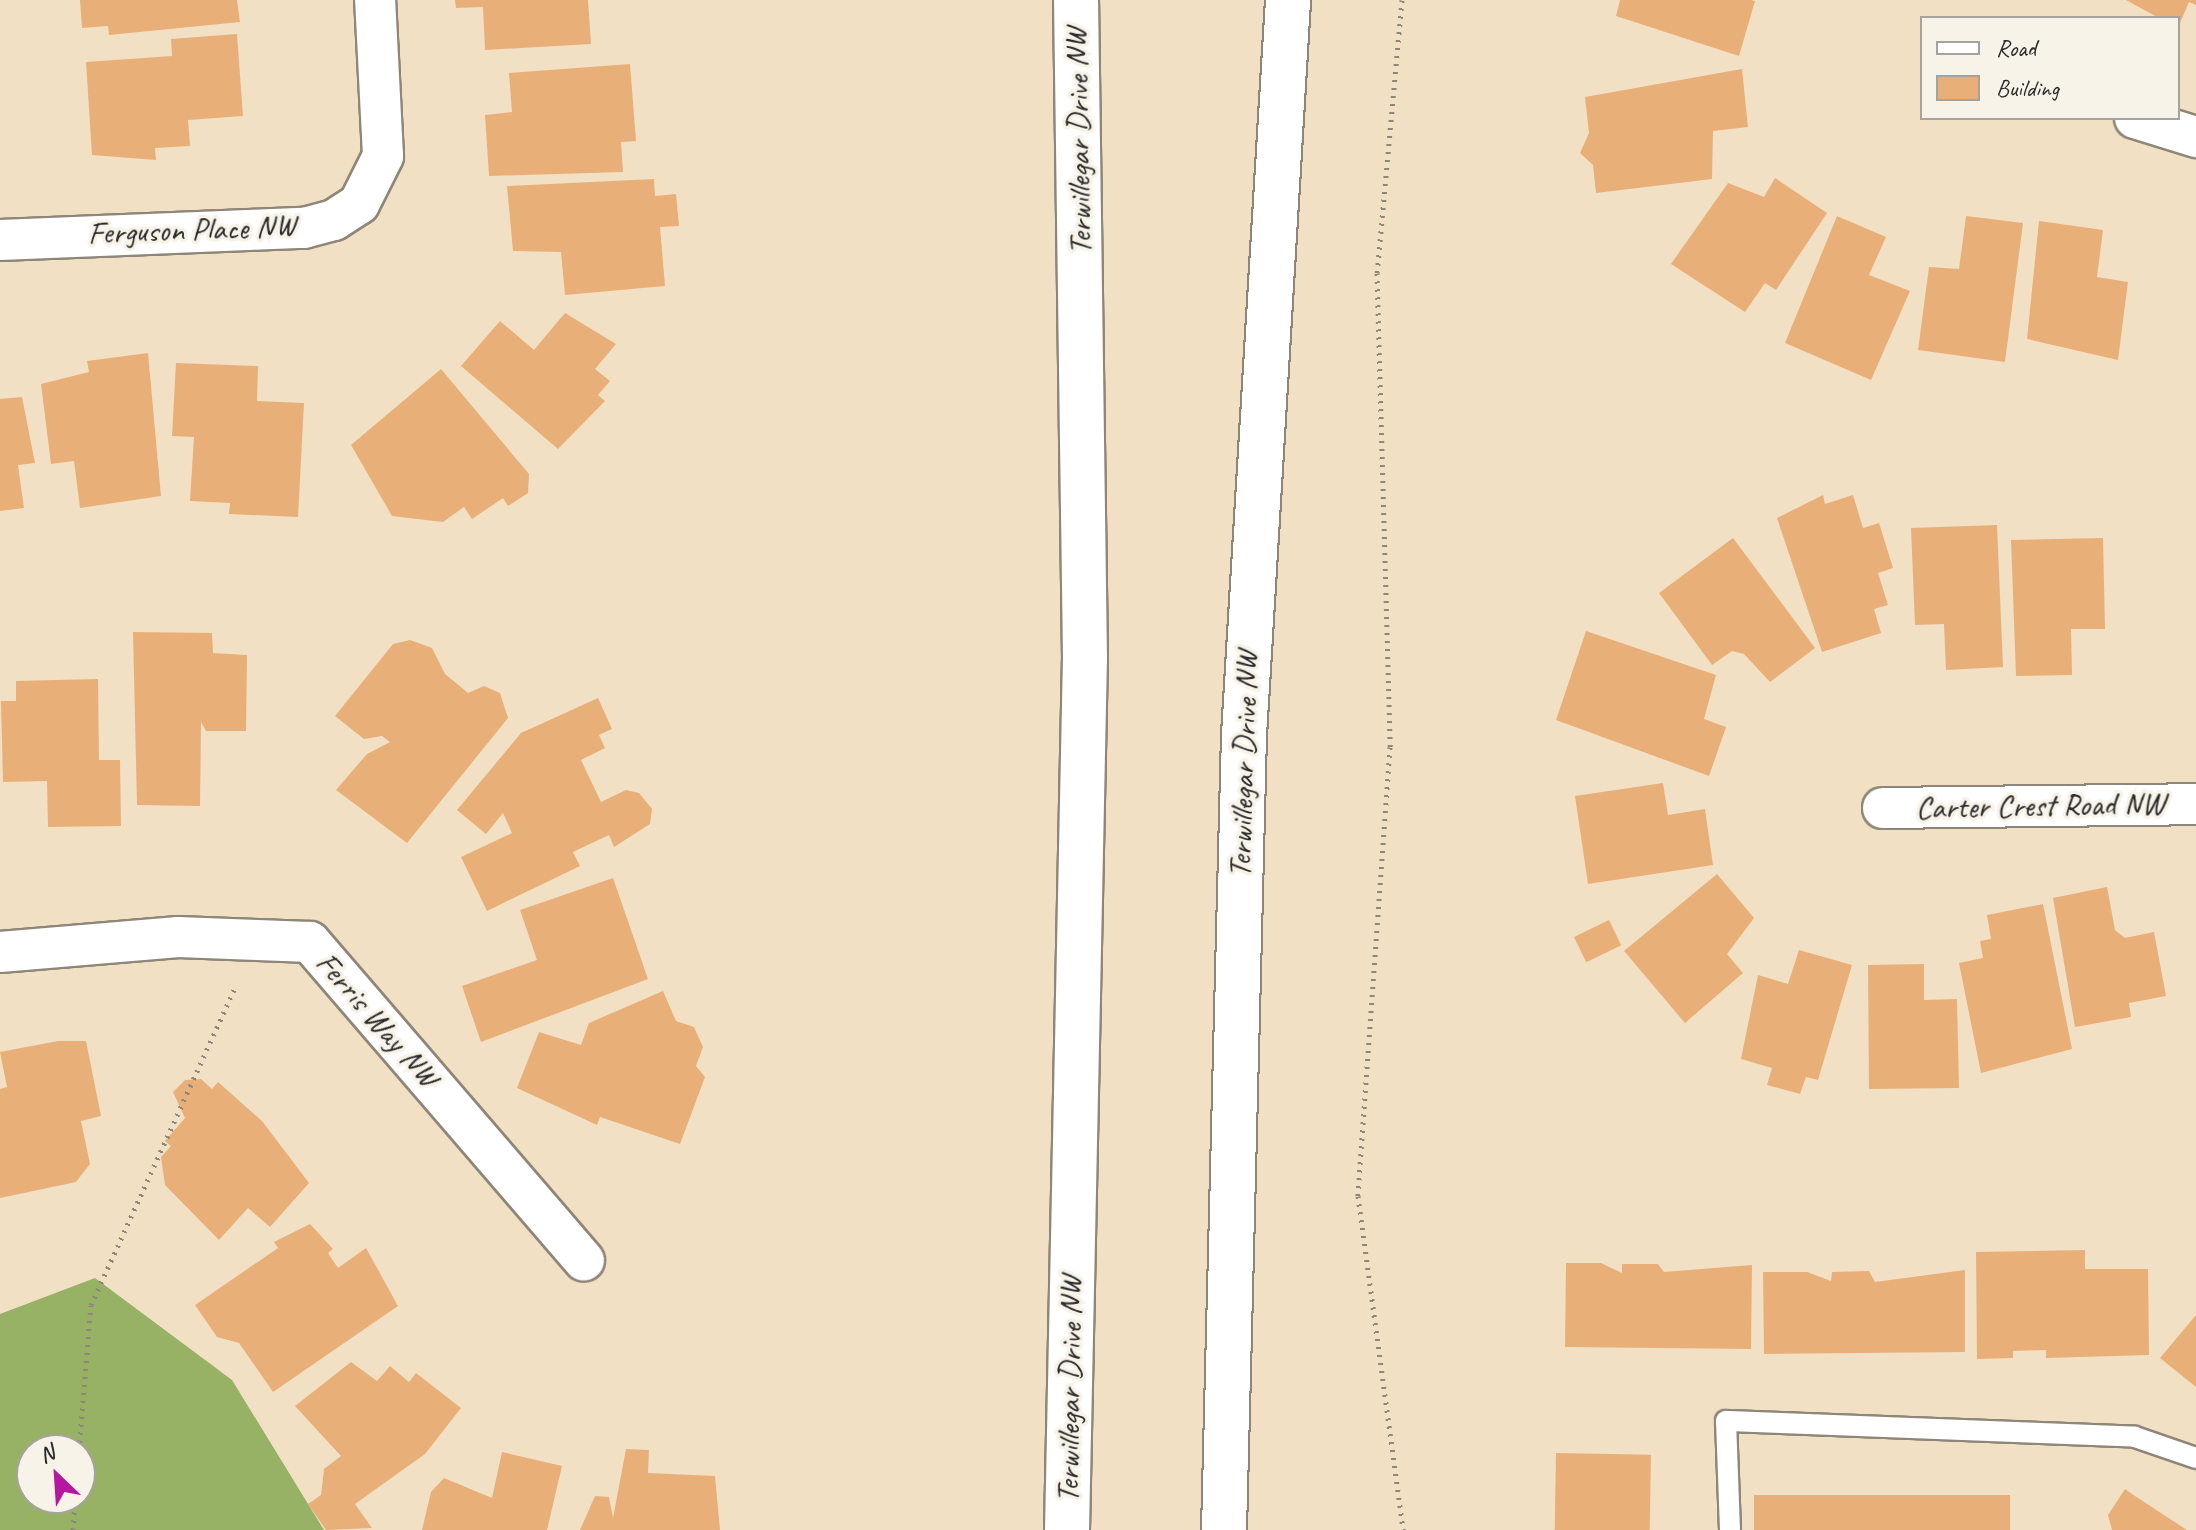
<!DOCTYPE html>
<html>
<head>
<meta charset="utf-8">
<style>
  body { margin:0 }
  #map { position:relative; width:2196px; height:1530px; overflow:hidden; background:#f2e0c4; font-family:Caveat,sans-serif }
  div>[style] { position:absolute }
  .forest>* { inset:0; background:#97b265 }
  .building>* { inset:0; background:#e9af79; transform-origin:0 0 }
  .path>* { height:5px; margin-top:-2.5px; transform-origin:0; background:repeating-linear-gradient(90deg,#8e8678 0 2px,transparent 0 8px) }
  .roads { filter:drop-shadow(2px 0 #8e8678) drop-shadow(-2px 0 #8e8678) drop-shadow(0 2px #8e8678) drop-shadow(0 -2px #8e8678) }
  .service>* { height:20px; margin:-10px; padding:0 10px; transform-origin:10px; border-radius:10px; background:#fff }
  .minor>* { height:40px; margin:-20px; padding:0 20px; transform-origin:20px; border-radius:20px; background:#fff }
  .primary>* { height:44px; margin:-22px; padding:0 22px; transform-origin:22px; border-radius:22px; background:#fff }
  span { translate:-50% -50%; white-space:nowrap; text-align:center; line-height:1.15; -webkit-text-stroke:7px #f7f3e8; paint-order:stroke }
  .street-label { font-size:32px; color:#2b2b2b }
  .legend { position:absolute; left:1920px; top:16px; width:260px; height:104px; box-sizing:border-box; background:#f7f3e8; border:2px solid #a5a39c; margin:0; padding:10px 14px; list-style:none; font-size:24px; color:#2b2b2b }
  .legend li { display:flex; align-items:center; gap:16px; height:40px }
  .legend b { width:40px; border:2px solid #a5a39c }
  .north { position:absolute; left:16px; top:1434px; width:80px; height:80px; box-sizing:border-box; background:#f7f3e8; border:2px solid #a5a39c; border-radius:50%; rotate:335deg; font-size:22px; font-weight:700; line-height:32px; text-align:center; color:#2b2b2b }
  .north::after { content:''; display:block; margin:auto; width:28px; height:36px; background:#b5179e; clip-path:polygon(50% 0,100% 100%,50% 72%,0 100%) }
</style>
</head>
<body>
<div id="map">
  <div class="forest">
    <div style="clip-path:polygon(evenodd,95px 1278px,232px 1380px,324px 1530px,0 1530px,0 1314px,95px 1278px,32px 1450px,80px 1450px,80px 1498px,32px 1498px,32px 1450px)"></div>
  </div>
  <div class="building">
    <div style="clip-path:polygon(80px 0,237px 0,240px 22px,109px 35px,108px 26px,82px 28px)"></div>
    <div style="clip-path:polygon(455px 0,588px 0,591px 44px,485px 50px,483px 7px,456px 8px)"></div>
    <div style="clip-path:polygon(1620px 0,1751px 0,1755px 1px,1739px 56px,1616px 16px)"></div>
    <div style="clip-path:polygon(2126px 0,2196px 0,2196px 5px,2189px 2px,2178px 28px,2178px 18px,2159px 18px)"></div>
    <div style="clip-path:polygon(237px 34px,243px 116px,188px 120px,190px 146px,155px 148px,156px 160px,92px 155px,86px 62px,172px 56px,171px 39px)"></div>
    <div style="clip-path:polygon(630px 64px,636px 141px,621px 142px,623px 172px,489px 176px,485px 115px,512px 112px,509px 73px)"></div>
    <div style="clip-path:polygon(1742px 69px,1748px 127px,1713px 131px,1712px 179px,1596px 193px,1593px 165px,1580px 153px,1589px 133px,1585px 97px)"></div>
    <div style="clip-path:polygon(1775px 178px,1827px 213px,1776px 290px,1765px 283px,1745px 312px,1671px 264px,1728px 183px,1764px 197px)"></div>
    <div style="clip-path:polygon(654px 179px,655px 196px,676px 194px,679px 226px,660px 227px,665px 286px,565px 295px,561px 252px,513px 251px,507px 186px)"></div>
    <div style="clip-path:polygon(1837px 216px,1886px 237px,1869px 275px,1910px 291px,1871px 380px,1785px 343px)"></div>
    <div style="clip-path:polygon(1966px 216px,2023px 223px,2005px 362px,1918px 350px,1929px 267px,1959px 269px)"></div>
    <div style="clip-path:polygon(2039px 221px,2103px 230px,2097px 277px,2128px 282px,2118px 360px,2027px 339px)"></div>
    <div style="clip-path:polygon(565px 313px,616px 344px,595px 369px,610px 381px,598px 395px,605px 401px,558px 449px,461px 366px,500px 321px,534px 350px)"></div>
    <div style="clip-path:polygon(148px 353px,161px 496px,80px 508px,74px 461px,51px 464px,41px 384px,89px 372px,87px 361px)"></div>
    <div style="clip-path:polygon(176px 363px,258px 366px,257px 401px,304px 403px,298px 517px,229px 514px,230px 503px,190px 501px,194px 437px,172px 436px)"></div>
    <div style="clip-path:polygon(441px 369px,529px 474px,528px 493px,508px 506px,503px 498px,472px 519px,464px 507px,443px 522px,392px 516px,351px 445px)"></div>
    <div style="clip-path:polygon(22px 397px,35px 463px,18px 465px,24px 508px,0 511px,0 399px)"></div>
    <div style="clip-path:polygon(1823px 495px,1825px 504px,1853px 495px,1863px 528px,1879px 523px,1893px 568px,1878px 573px,1888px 605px,1874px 609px,1881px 633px,1822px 652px,1777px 518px)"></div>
    <div style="clip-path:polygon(1997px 525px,2003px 667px,1946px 670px,1944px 624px,1915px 625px,1911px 528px)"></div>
    <div style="clip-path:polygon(1733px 538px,1815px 648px,1770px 682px,1744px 654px,1732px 651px,1712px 665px,1659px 593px)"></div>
    <div style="clip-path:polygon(2103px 538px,2105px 629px,2071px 629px,2072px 675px,2016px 676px,2011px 540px)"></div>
    <div style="clip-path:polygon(1586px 631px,1716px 675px,1704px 719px,1726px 727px,1709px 776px,1556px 720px)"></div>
    <div style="clip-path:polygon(133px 632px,212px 633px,213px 653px,247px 655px,246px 731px,206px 731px,201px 722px,200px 806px,137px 805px)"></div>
    <div style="clip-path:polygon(410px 640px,432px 648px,445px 674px,468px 693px,484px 686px,500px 693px,508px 718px,407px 843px,336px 790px,367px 754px,390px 742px,382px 736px,364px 739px,335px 716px,393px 644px)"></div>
    <div style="clip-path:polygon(98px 679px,99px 760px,120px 760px,121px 826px,48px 827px,47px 781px,3px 782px,1px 701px,16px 701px,16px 681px)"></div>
    <div style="clip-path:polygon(598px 698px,612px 729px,599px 735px,605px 748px,581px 760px,601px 802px,626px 790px,639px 793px,652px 809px,650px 824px,614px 847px,609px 835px,573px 852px,580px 866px,487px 911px,461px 857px,512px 833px,503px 813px,486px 834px,457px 810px,521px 733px)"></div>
    <div style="clip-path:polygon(1663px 783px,1668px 815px,1705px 809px,1713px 865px,1588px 884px,1575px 796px)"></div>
    <div style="clip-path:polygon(1717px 874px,1754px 918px,1727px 954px,1743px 973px,1685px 1023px,1624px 951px)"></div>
    <div style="clip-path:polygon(613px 878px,648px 979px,481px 1042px,462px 986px,537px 960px,520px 910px)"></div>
    <div style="clip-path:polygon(2107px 887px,2115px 930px,2125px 938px,2154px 932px,2166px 996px,2129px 1003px,2131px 1017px,2075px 1027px,2053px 898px)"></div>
    <div style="clip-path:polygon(2043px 904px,2072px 1049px,1981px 1073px,1959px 963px,1983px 958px,1980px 941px,1991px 939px,1987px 915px)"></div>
    <div style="left:1609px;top:920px;width:28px;height:39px;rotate:64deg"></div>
    <div style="clip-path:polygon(1799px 950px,1852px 965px,1818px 1080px,1806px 1077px,1800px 1094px,1767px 1085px,1772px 1068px,1741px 1059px,1758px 975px,1788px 984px)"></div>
    <div style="clip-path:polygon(1924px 964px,1924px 1000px,1957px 999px,1959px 1088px,1869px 1089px,1868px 965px)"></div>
    <div style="clip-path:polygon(663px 991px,676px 1021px,694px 1027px,703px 1047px,696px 1066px,705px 1077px,680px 1144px,600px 1117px,597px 1125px,517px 1088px,539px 1032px,581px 1045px,589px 1023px)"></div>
    <div style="clip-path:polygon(58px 1041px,86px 1041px,101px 1116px,81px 1121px,90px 1164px,76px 1182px,0 1198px,0 1089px,7px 1087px,0 1052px)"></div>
    <div style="clip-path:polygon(201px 1079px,212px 1089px,218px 1082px,262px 1121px,309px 1183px,270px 1227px,248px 1208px,219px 1240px,165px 1185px,161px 1157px,171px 1146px,165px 1141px,185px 1118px,173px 1092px,185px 1080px)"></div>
    <div style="clip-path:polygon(310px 1224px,333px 1249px,328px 1253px,338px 1268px,366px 1248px,398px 1306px,273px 1392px,239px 1343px,217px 1337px,195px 1305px,278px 1248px,274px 1242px)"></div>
    <div style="clip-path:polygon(2085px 1250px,2085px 1269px,2148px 1269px,2149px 1355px,2046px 1358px,2046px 1350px,2013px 1351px,2013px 1358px,1977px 1359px,1976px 1252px)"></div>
    <div style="clip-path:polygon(1566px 1263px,1601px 1263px,1622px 1273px,1622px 1264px,1658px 1264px,1664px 1272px,1752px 1265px,1751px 1349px,1565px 1347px)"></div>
    <div style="clip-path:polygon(1965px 1270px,1965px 1352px,1764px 1354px,1763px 1272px,1807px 1272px,1831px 1281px,1832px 1272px,1869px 1271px,1875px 1282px)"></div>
    <div style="clip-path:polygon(2196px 1315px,2196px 1387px,2160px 1358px)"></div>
    <div style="clip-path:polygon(351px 1362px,377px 1381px,390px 1366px,409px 1382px,416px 1373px,461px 1408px,425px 1454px,355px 1504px,372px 1528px,326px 1530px,308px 1504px,321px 1495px,324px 1469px,341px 1456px,295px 1406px)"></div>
    <div style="clip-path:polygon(626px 1449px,649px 1450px,648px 1473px,715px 1476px,720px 1530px,580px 1530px,595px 1496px,609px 1497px,613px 1518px)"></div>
    <div style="clip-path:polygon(502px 1452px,562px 1466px,547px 1530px,422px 1530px,431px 1492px,444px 1478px,492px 1498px)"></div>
    <div style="left:1556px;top:1453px;width:95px;height:77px;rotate:1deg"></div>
    <div style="clip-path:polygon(2125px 1489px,2135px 1496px,2187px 1530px,2112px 1530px,2108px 1515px)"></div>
    <div style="left:2010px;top:1495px;width:35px;height:256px;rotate:90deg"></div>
  </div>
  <div class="path">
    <div style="left:1402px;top:0;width:274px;rotate:95.2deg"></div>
    <div style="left:1377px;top:273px;width:474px;rotate:88.4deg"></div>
    <div style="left:1390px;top:747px;width:450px;rotate:94.1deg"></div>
    <div style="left:1358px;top:1196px;width:337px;rotate:82.3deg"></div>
    <div style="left:79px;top:1450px;width:145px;rotate:-85.3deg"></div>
    <div style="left:91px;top:1305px;width:349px;rotate:-65.6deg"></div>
    <div style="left:73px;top:1530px;width:32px;rotate:-86deg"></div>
  </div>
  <div class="roads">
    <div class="service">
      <div style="left:1730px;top:1530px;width:109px;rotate:-92.1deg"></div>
      <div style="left:1726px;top:1421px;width:409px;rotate:2.2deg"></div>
      <div style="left:2135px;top:1437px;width:65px;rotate:19deg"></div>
    </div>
    <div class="minor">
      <div style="left:2135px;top:118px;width:64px;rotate:17.3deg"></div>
      <div style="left:0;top:240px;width:304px;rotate:-2.3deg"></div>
      <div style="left:304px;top:228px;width:31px;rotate:-15deg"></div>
      <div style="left:334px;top:220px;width:30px;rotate:-33deg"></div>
      <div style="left:359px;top:204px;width:54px;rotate:-63.4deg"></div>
      <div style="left:383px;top:156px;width:156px;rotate:-92.9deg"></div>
      <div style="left:1883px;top:808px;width:313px;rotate:-0.7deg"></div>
      <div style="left:0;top:952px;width:179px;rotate:-4.8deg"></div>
      <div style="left:178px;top:937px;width:132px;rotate:2.2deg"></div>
      <div style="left:310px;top:942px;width:420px;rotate:49.3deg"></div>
    </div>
    <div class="primary">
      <div style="left:1067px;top:1530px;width:871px;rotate:-88.82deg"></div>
      <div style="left:1085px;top:659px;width:659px;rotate:-90.78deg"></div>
      <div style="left:1224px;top:1530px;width:795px;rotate:-88.56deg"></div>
      <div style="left:1244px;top:735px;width:736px;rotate:-86.57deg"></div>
    </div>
  </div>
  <div class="street-label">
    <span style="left:1079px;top:141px;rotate:-91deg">Terwillegar Drive NW</span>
    <span style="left:192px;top:230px;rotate:-2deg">Ferguson Place NW</span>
    <span style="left:1244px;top:764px;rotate:-88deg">Terwillegar Drive NW</span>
    <span style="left:2040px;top:806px;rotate:-1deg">Carter Crest Road NW</span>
    <span style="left:377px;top:1020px;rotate:49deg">Ferris Way NW</span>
    <span style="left:1070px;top:1389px;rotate:-89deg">Terwillegar Drive NW</span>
  </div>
  <ul class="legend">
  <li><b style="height:10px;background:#fff"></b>Road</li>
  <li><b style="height:22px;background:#e9af79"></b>Building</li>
  </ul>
  <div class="north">N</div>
</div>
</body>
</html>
